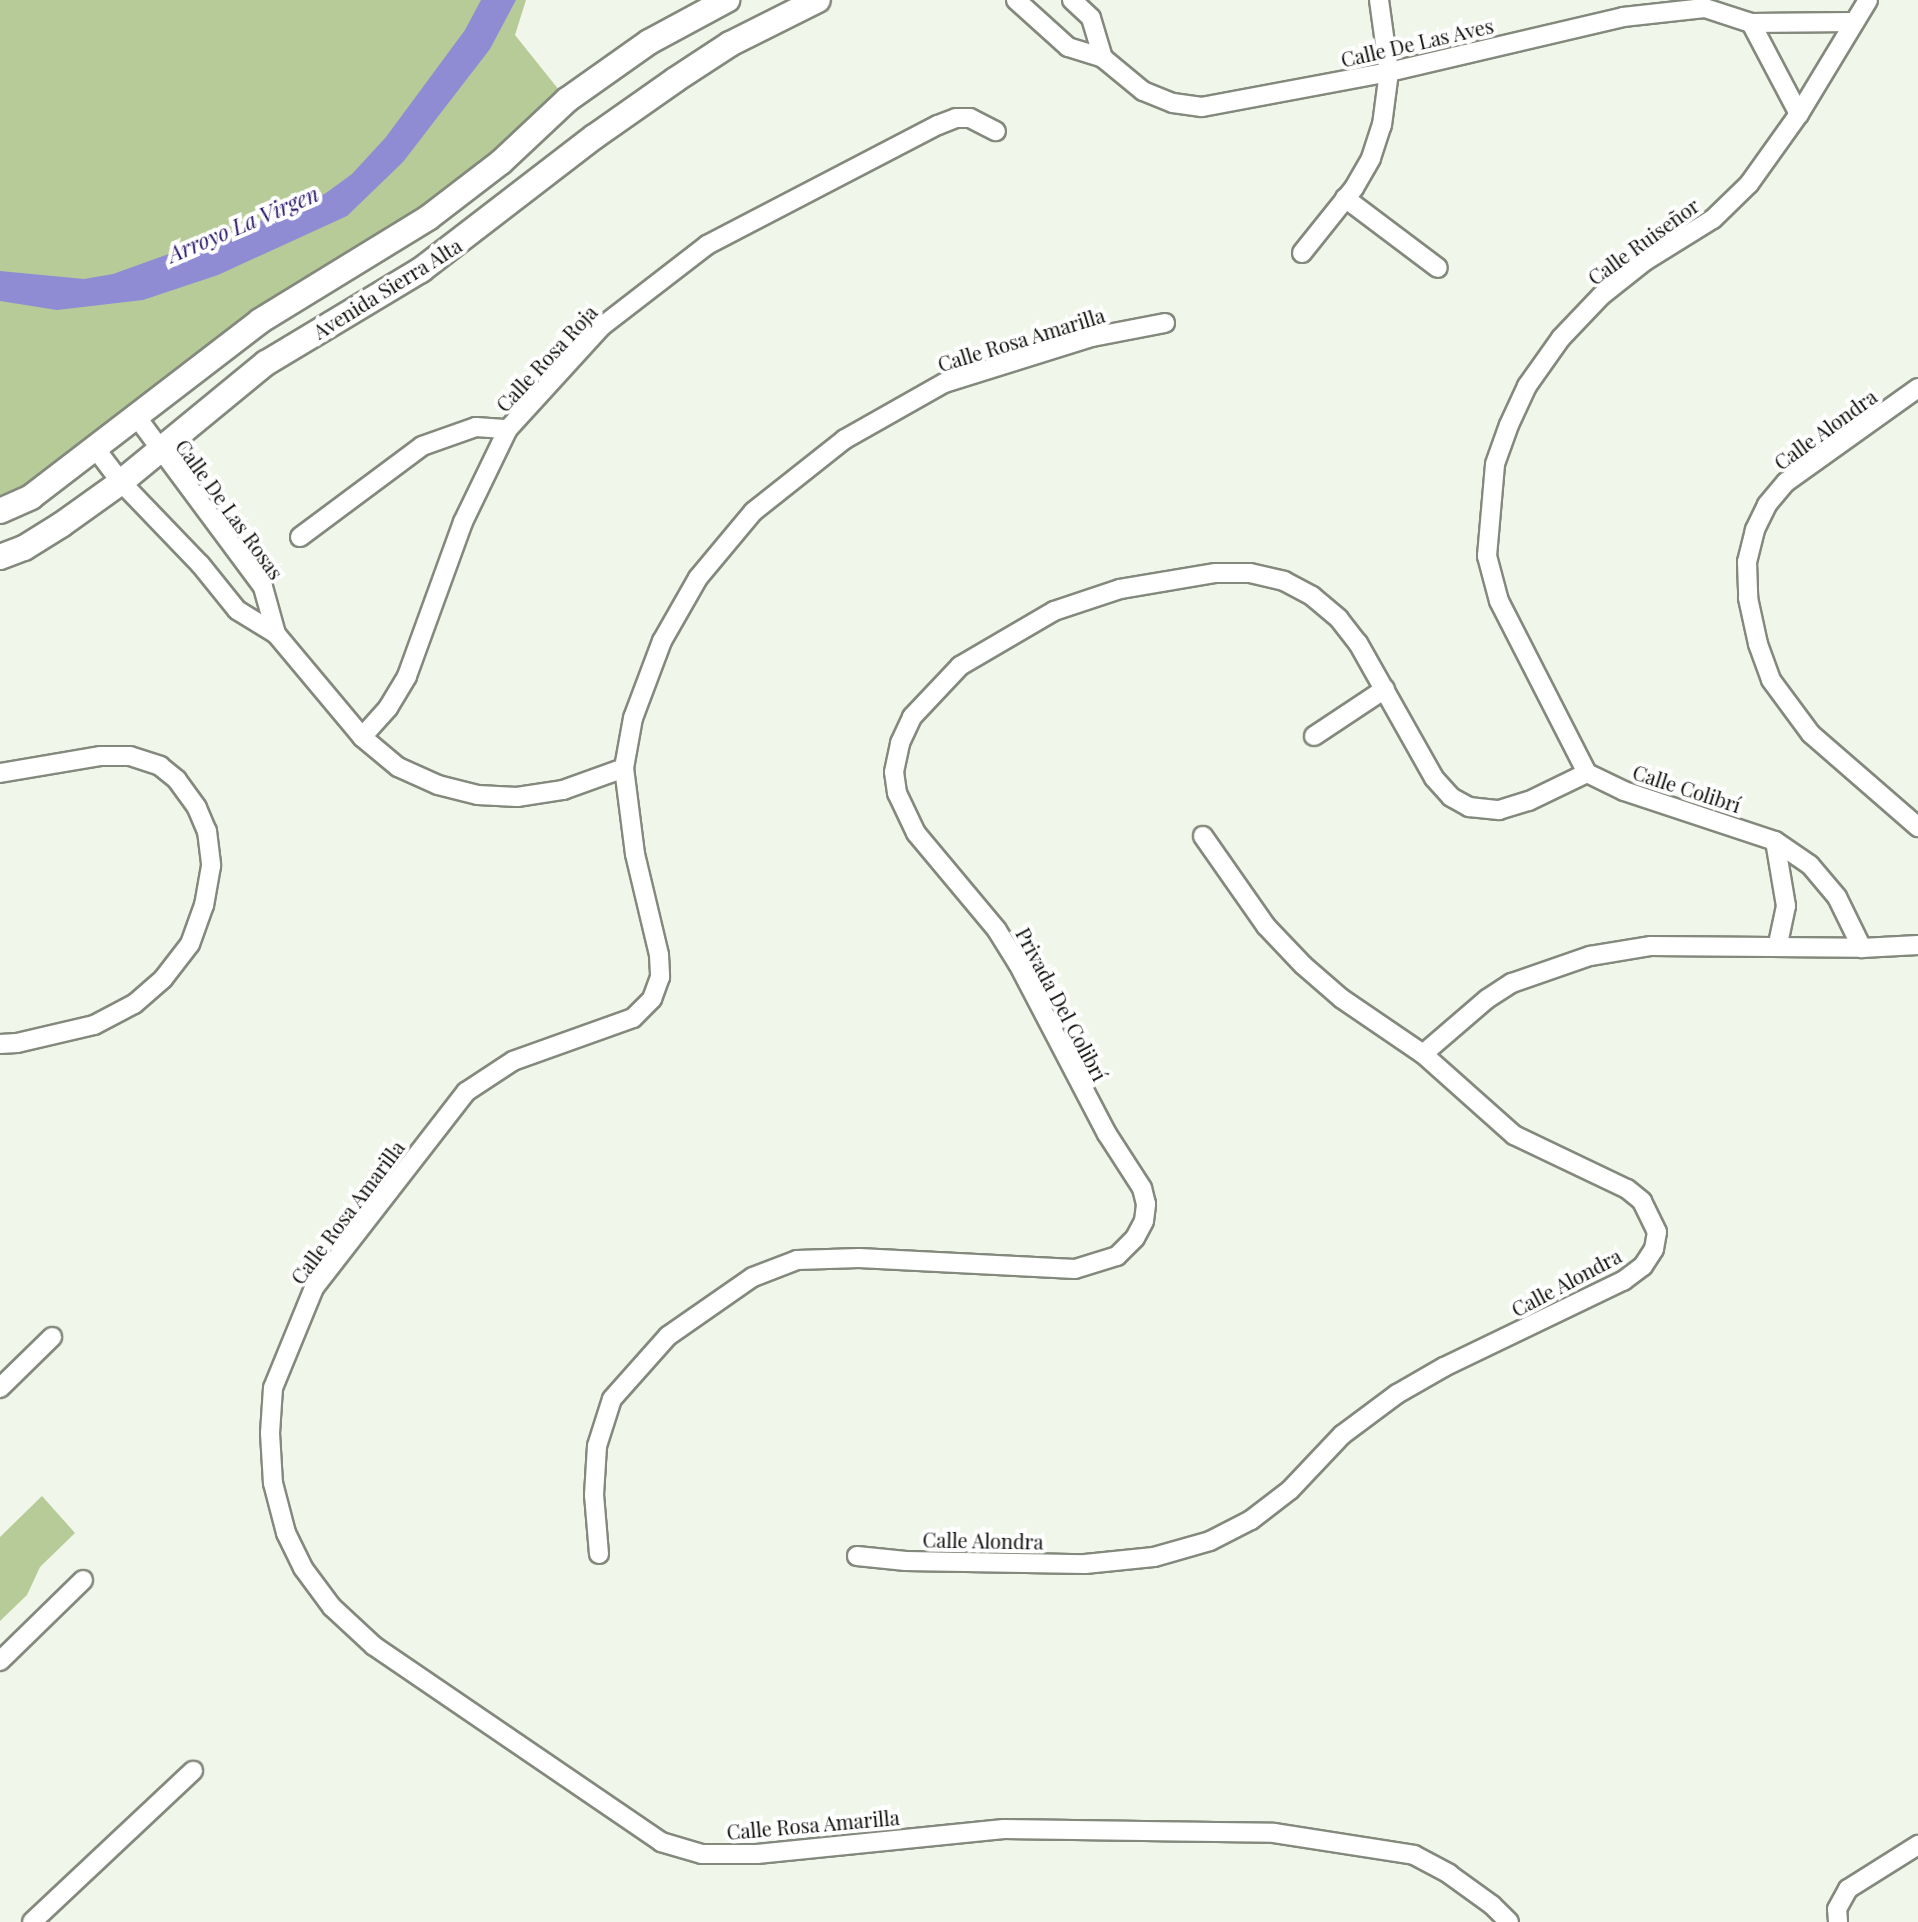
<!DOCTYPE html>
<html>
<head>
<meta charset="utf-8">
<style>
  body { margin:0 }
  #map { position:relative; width:1918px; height:1922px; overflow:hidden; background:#f0f6e9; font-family:"Playfair Display",serif }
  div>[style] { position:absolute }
  .green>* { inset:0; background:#b7cb99 }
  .water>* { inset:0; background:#8f8cd4 }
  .roads { filter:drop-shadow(2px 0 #84897d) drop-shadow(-2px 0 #84897d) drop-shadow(0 2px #84897d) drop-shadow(0 -2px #84897d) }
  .minor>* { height:18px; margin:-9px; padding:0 9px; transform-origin:9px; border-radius:9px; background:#fff }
  .tertiary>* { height:24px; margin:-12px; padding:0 12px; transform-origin:12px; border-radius:12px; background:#fff }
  span { translate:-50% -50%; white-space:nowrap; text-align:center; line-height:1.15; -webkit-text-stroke:8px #fff; paint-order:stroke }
  .street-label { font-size:20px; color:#0b0d09 }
  .water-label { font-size:22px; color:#2b176b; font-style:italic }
</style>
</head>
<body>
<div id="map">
  <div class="green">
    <div style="clip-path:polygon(0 0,526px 0,515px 35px,567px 100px,501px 162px,0 511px)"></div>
    <div style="clip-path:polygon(42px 1496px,75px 1533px,40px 1567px,27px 1595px,0 1621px,0 1537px)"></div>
  </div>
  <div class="water">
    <div style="clip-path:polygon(481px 0,516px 0,490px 49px,403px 162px,347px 216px,218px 275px,143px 300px,57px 310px,0 301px,0 271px,84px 279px,113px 274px,294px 209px,326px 193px,352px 174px,386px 137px,465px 30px)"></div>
  </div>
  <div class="roads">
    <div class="minor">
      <div style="left:1016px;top:0;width:70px;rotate:42.1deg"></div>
      <div style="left:1068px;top:47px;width:37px;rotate:17deg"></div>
      <div style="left:1103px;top:58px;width:52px;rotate:39.5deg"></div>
      <div style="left:1143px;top:91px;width:32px;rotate:22deg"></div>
      <div style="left:1173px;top:103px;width:29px;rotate:8deg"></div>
      <div style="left:1202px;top:107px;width:190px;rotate:-10.6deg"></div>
      <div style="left:1389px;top:72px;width:240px;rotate:-13.2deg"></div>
      <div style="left:1623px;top:17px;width:82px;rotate:-6.3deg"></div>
      <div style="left:1705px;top:8px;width:48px;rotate:18.1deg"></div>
      <div style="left:1751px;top:23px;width:101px;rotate:-0.6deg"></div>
      <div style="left:1072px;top:0;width:26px;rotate:43deg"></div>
      <div style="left:1091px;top:18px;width:42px;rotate:73.3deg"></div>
      <div style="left:1751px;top:23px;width:103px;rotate:62.2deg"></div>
      <div style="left:1345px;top:198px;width:116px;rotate:37deg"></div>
      <div style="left:1302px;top:253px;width:83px;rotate:-51.3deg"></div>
      <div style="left:1354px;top:188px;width:34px;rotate:-60deg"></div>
      <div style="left:1371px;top:158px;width:35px;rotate:-72deg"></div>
      <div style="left:1382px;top:125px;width:53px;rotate:-82.5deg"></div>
      <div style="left:1389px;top:72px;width:73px;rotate:-97.9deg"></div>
      <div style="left:1165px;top:323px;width:74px;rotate:169.1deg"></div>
      <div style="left:1092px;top:337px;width:155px;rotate:162.7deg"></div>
      <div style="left:944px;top:383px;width:114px;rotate:150.5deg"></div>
      <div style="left:845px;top:439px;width:117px;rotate:141.6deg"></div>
      <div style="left:753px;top:512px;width:86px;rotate:129.8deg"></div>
      <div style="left:698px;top:578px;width:73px;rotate:119.7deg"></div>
      <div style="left:662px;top:641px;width:82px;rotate:110.6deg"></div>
      <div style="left:633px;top:718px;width:51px;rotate:100.2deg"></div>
      <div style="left:624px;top:768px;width:87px;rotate:82.7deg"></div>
      <div style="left:635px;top:854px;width:104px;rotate:76.6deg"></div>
      <div style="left:659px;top:955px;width:22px;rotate:87deg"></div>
      <div style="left:660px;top:977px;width:23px;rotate:110deg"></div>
      <div style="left:652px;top:999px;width:27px;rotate:135deg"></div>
      <div style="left:633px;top:1018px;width:127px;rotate:160.3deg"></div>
      <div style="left:513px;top:1061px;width:56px;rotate:146.6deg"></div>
      <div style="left:466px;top:1092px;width:248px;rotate:127.8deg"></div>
      <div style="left:314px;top:1288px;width:108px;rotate:112.3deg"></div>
      <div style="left:273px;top:1388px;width:45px;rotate:93.8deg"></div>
      <div style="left:270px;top:1433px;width:50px;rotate:86.6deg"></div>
      <div style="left:273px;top:1483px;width:52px;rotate:75.4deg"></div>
      <div style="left:286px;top:1533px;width:39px;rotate:64deg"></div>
      <div style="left:303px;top:1568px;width:49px;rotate:53.4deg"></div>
      <div style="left:332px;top:1607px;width:57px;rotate:42.9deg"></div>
      <div style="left:374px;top:1646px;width:348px;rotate:34.3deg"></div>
      <div style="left:661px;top:1842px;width:43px;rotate:16.3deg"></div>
      <div style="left:702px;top:1854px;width:55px"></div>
      <div style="left:757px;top:1854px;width:248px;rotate:-5.8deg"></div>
      <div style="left:1004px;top:1829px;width:270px;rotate:0.8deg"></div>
      <div style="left:1274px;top:1833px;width:142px;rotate:8.9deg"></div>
      <div style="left:1414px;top:1855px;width:40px;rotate:28deg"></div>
      <div style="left:1449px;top:1874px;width:53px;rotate:35.8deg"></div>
      <div style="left:1492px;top:1905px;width:24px;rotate:45deg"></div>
      <div style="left:1918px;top:388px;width:162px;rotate:144.5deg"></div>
      <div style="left:1786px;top:482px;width:30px;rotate:130deg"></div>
      <div style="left:1767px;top:505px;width:28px;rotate:116deg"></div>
      <div style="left:1755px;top:530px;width:33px;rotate:104deg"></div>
      <div style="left:1747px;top:562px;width:36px;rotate:88deg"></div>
      <div style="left:1748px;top:598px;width:47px;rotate:77.7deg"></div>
      <div style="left:1758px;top:644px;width:38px;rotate:70deg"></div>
      <div style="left:1771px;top:680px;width:67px;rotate:53.5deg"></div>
      <div style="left:1811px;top:734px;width:142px;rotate:41deg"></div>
      <div style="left:136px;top:416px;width:213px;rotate:53.4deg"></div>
      <div style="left:263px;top:587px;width:49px;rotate:74.5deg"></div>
      <div style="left:95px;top:448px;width:43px;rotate:52.6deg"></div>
      <div style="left:121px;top:482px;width:114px;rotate:46.1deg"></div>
      <div style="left:200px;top:564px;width:59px;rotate:51.2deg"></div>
      <div style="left:237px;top:610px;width:46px;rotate:31.6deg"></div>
      <div style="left:276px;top:634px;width:134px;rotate:50.1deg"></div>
      <div style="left:362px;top:737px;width:47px;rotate:39.8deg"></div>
      <div style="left:398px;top:767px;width:44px;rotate:24.2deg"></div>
      <div style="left:438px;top:785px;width:41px;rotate:14deg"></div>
      <div style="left:478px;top:795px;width:39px;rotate:3deg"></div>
      <div style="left:517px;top:797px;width:47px;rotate:-8.7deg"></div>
      <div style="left:563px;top:790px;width:65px;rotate:-19.8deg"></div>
      <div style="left:300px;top:537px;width:152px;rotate:-36.7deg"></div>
      <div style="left:422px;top:446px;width:57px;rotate:-19.4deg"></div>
      <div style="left:476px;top:427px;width:32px;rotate:4deg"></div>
      <div style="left:1314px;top:736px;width:85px;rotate:-33.5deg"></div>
      <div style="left:362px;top:737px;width:39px;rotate:-48deg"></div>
      <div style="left:388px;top:708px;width:37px;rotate:-59deg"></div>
      <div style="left:407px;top:676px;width:164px;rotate:-70deg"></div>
      <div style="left:463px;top:522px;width:103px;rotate:-64.2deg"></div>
      <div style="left:508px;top:429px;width:138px;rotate:-47.6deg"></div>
      <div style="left:601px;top:327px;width:134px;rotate:-37.7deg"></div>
      <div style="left:707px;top:245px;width:260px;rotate:-27.5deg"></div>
      <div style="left:938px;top:125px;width:19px;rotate:-21deg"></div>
      <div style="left:956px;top:118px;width:14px"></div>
      <div style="left:970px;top:118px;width:29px;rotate:27deg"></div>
      <div style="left:0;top:773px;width:101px;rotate:-9.6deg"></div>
      <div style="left:100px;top:756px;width:30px"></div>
      <div style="left:130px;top:756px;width:32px;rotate:18deg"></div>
      <div style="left:160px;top:766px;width:22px;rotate:39deg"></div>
      <div style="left:177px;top:780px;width:34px;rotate:54deg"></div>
      <div style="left:197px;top:808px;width:25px;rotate:67deg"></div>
      <div style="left:207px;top:831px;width:35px;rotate:83deg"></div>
      <div style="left:211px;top:866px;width:40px;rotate:100deg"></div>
      <div style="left:204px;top:905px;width:41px;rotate:109.7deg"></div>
      <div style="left:190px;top:944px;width:44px;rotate:127.6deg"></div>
      <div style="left:163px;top:979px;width:38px;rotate:139deg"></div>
      <div style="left:134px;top:1004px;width:45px;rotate:152.3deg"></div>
      <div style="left:94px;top:1025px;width:79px;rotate:166.8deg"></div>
      <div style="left:17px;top:1043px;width:17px;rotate:177deg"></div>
      <div style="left:1587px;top:773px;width:193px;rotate:-117.1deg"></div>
      <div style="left:1499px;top:601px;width:47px;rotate:-104.9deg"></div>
      <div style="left:1487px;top:556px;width:92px;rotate:-85deg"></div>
      <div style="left:1495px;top:464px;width:41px;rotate:-70.3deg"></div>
      <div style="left:1509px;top:425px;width:43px;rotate:-65.2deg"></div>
      <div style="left:1527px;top:386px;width:59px;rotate:-54.7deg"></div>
      <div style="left:1561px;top:338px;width:58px;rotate:-46.4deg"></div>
      <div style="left:1601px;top:296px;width:56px;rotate:-38.5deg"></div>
      <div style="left:1645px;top:261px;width:80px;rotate:-31.7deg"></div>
      <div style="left:1713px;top:219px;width:50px;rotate:-44.2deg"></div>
      <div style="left:1749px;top:184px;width:86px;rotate:-54.5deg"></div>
      <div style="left:1799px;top:114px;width:133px;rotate:-58.8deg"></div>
      <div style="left:1587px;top:773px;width:41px;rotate:25.9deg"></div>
      <div style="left:1624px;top:791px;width:159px;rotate:18.3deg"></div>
      <div style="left:1775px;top:841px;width:42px;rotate:34.4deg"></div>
      <div style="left:1810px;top:865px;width:42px;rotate:49.8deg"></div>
      <div style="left:1837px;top:897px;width:57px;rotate:63.9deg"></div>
      <div style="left:1775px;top:841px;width:66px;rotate:80.4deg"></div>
      <div style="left:1786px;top:906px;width:40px;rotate:102deg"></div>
      <div style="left:1423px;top:1054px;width:84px;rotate:-40.7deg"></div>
      <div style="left:1487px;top:999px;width:30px;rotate:-33deg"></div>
      <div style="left:1512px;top:983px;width:83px;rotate:-19.1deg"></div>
      <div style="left:1590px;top:956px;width:62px;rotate:-9.3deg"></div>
      <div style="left:1651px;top:946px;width:211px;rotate:0.5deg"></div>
      <div style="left:1862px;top:948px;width:56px;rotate:-3.1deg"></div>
      <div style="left:0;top:1388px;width:73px;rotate:-44.4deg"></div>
      <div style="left:599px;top:1554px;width:59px;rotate:-94.8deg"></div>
      <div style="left:594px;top:1495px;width:49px;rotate:-86.5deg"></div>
      <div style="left:597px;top:1446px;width:49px;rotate:-72.3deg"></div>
      <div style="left:612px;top:1399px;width:84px;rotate:-48.4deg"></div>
      <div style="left:668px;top:1336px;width:103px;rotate:-34.8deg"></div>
      <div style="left:753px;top:1277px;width:47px;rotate:-21.1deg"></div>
      <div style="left:797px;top:1260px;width:62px;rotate:-1.8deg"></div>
      <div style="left:859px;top:1258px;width:216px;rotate:2.9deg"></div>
      <div style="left:1075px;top:1269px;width:44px;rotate:-17.2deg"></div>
      <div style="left:1117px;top:1256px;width:25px;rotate:-45deg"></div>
      <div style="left:1135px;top:1238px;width:19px;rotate:-62deg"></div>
      <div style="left:1144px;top:1221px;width:17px;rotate:-83deg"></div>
      <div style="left:1146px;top:1204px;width:16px;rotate:-104deg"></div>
      <div style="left:1142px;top:1188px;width:64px;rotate:-122.9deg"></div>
      <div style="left:1107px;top:1134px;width:192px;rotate:-117.6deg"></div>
      <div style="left:1018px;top:964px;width:40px;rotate:-122deg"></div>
      <div style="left:997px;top:930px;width:126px;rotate:-129.9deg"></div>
      <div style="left:916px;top:833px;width:44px;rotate:-115.4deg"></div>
      <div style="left:897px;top:793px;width:21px;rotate:-98deg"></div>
      <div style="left:894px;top:772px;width:30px;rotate:-78deg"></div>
      <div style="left:900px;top:743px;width:29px;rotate:-65deg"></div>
      <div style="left:912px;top:717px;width:70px;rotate:-46.7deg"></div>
      <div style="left:960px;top:666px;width:109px;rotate:-30.3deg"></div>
      <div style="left:1054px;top:611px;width:70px;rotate:-18.4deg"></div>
      <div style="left:1120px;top:589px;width:97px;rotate:-9.5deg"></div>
      <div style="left:1216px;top:573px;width:34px"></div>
      <div style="left:1250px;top:573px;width:35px;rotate:13deg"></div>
      <div style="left:1284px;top:581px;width:32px;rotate:28deg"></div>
      <div style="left:1312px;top:596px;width:35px;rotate:40deg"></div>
      <div style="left:1339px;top:619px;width:31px;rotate:52deg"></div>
      <div style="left:1358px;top:643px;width:155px;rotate:60.6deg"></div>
      <div style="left:1434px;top:778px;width:25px;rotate:48deg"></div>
      <div style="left:1451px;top:797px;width:21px;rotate:29deg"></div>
      <div style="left:1469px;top:807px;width:30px;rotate:6deg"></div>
      <div style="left:1499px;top:810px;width:31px;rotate:-17deg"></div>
      <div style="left:1529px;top:801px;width:64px;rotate:-25.8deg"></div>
      <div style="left:857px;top:1556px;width:49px;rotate:5.8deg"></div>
      <div style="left:906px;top:1561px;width:179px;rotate:1deg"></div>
      <div style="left:1085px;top:1564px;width:69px;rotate:-5.8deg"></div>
      <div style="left:1154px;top:1557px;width:58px;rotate:-15.9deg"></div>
      <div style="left:1210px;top:1541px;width:46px;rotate:-27.1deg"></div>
      <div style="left:1251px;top:1520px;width:49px;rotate:-37.6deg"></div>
      <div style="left:1290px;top:1490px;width:76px;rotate:-46.6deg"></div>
      <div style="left:1342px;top:1435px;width:69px;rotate:-36.7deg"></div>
      <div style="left:1397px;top:1394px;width:54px;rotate:-29.9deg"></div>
      <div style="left:1444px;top:1367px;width:199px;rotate:-25.7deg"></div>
      <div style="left:1623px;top:1281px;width:25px;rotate:-37deg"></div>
      <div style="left:1643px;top:1266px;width:20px;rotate:-57deg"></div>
      <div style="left:1654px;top:1249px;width:17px;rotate:-80deg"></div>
      <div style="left:1657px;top:1232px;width:34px;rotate:-116deg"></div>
      <div style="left:1642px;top:1201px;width:19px;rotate:-141deg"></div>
      <div style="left:1627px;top:1189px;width:125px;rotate:-154.5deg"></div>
      <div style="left:1514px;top:1135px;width:122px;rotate:-138.3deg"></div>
      <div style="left:1423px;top:1054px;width:99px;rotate:-145.7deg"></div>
      <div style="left:1341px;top:998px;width:50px;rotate:-139deg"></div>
      <div style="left:1303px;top:965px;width:54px;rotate:-133.5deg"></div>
      <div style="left:1266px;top:926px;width:110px;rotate:-125deg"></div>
      <div style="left:0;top:1661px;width:116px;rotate:-44.3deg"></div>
      <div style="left:32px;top:1922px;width:221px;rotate:-43.2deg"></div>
      <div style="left:1838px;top:1922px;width:13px;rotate:-94deg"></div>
      <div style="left:1837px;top:1909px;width:23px;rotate:-61deg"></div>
      <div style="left:1848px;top:1889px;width:83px;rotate:-32.2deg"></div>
    </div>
    <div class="tertiary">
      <div style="left:0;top:511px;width:34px;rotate:-24deg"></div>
      <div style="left:31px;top:497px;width:289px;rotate:-37.5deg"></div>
      <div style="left:260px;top:321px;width:197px;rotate:-31.5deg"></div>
      <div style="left:428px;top:218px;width:92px;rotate:-37.5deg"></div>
      <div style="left:501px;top:162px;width:91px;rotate:-43.2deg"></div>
      <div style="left:567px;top:100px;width:100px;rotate:-35.3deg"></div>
      <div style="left:649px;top:42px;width:89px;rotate:-28.3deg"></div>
      <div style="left:0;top:557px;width:26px;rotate:-21deg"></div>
      <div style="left:24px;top:548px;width:44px;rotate:-31.9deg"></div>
      <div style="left:61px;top:525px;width:74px;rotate:-35.6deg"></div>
      <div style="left:121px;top:482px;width:188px;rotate:-39.4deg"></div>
      <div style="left:266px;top:363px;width:181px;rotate:-31deg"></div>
      <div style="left:421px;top:270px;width:218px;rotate:-37.6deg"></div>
      <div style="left:594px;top:137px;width:99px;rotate:-35.1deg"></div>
      <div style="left:675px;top:80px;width:66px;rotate:-33.2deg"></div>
      <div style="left:730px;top:44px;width:98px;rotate:-26.6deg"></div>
    </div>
  </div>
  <div class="street-label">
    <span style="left:1417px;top:42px;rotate:-13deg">Calle De Las Aves</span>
    <span style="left:1643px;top:241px;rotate:-36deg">Calle Ruiseñor</span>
    <span style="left:387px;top:288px;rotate:-32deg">Avenida Sierra Alta</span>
    <span style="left:1021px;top:339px;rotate:-17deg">Calle Rosa Amarilla</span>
    <span style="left:546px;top:358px;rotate:-47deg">Calle Rosa Roja</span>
    <span style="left:1825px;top:429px;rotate:-36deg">Calle Alondra</span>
    <span style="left:230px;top:509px;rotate:54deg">Calle De Las Rosas</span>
    <span style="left:1687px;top:788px;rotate:18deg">Calle Colibrí</span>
    <span style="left:1062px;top:1004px;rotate:62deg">Privada Del Colibrí</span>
    <span style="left:347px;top:1212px;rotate:-53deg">Calle Rosa Amarilla</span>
    <span style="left:1566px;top:1282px;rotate:-28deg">Calle Alondra</span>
    <span style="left:983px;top:1540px;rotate:1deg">Calle Alondra</span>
    <span style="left:813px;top:1824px;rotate:-5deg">Calle Rosa Amarilla</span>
  </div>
  <div class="water-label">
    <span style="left:243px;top:224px;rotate:-23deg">Arroyo La Virgen</span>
  </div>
</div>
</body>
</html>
